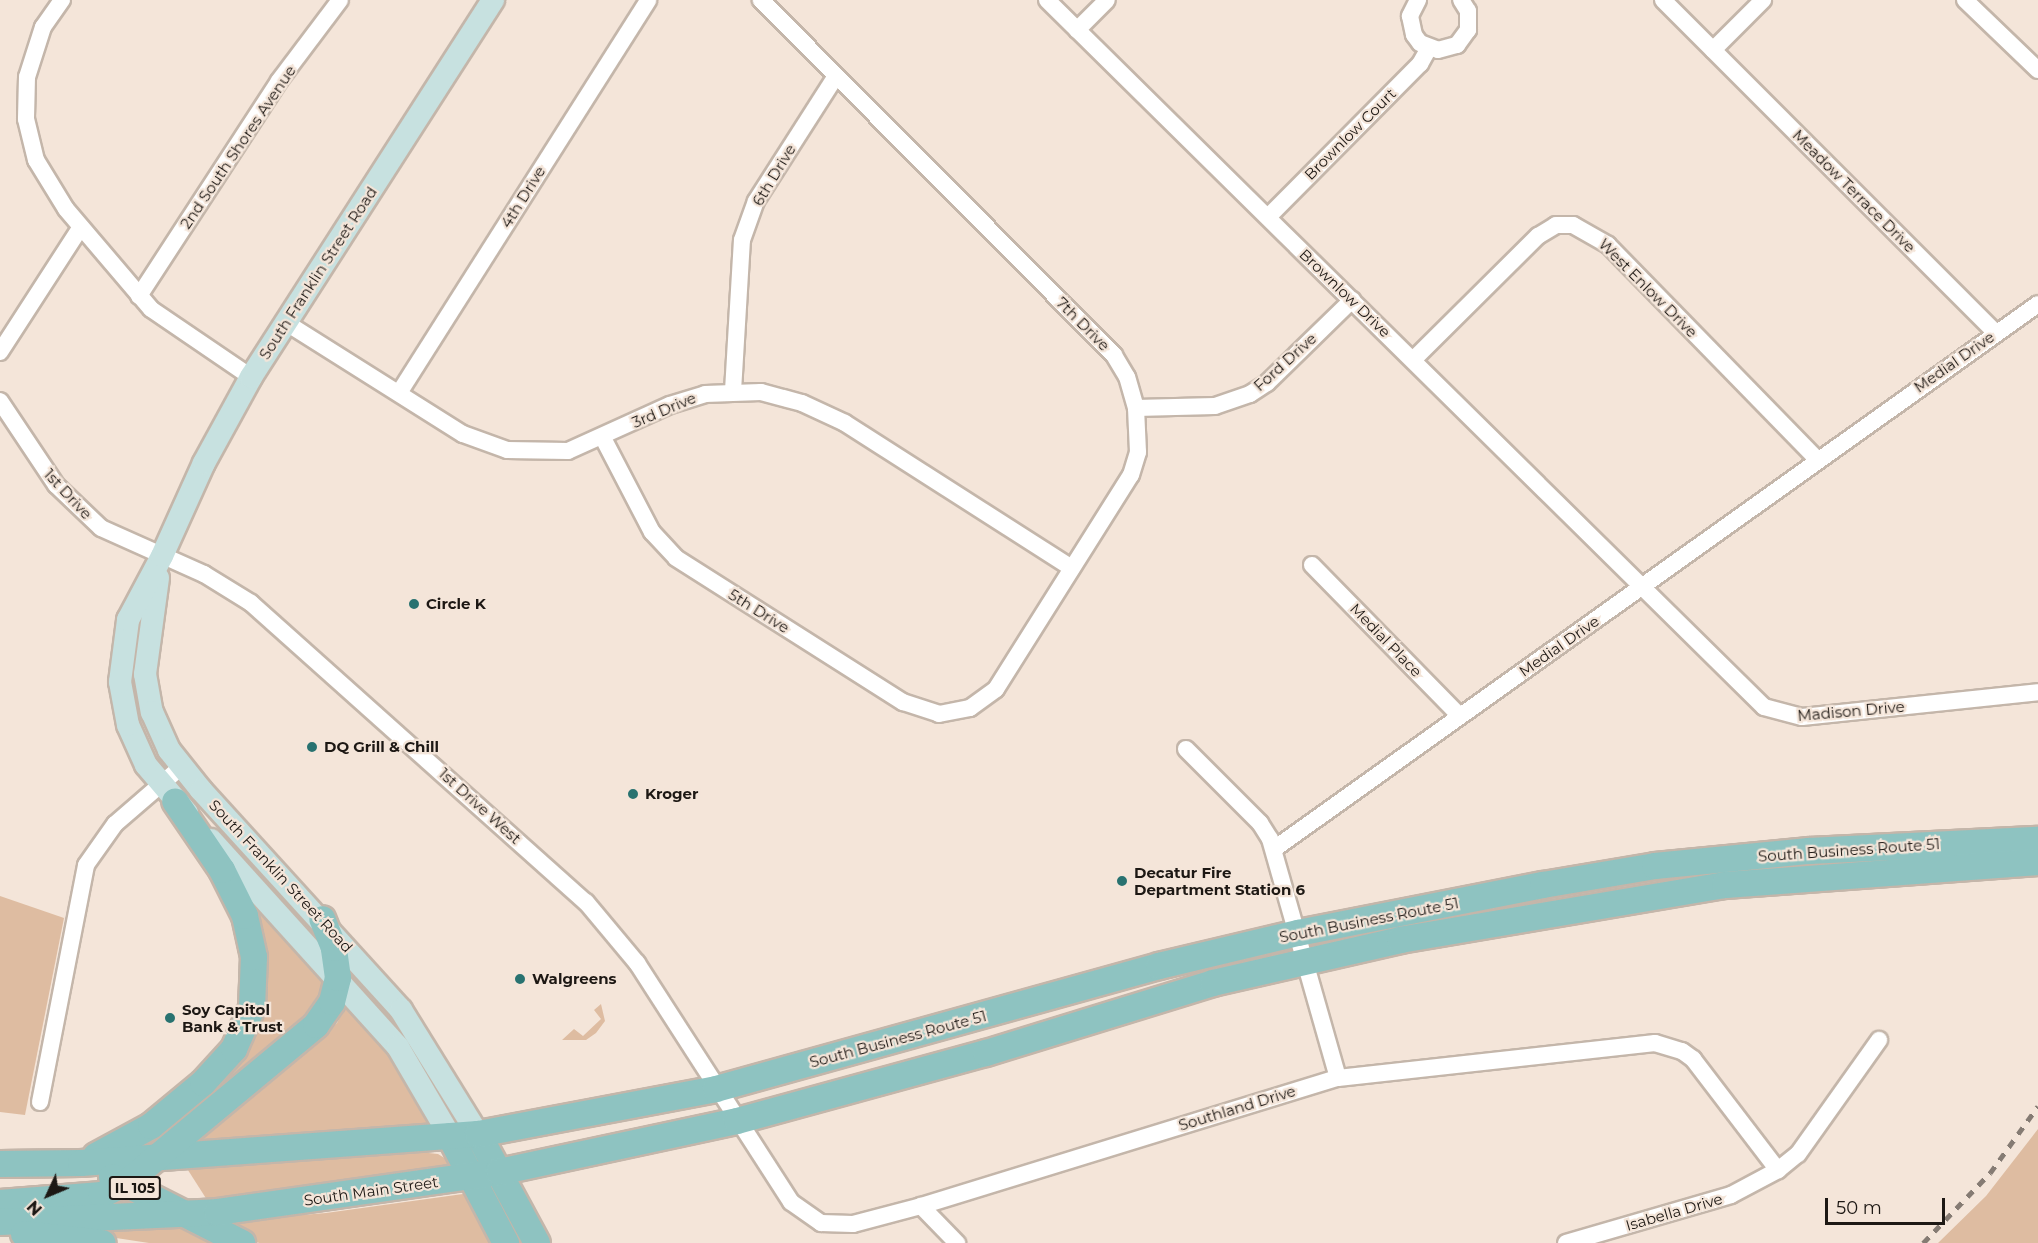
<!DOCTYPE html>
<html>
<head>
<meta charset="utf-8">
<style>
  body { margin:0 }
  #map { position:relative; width:2038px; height:1243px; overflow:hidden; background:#f4e5d9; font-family:Montserrat,sans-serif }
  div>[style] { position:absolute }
  .green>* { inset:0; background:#debca1 }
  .roads { filter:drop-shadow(2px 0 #c4b6aa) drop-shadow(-2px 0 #c4b6aa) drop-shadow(0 2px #c4b6aa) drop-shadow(0 -2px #c4b6aa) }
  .street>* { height:16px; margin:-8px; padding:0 8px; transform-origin:8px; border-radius:8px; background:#fff }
  .secondary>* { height:22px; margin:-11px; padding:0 11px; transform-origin:11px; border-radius:11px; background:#c7e1e0 }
  .primary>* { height:26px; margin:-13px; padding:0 13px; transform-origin:13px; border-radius:13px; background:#8ec3c1 }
  .rail>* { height:4.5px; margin-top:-2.25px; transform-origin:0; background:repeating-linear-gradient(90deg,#857b73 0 8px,transparent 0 16px) }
  .dots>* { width:16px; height:16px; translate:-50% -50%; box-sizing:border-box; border:3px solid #f4e5d9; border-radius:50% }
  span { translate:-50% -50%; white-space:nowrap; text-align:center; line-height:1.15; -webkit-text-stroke:4.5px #f4e5d9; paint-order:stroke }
  .shield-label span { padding:2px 4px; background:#f4e5d9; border:2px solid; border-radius:4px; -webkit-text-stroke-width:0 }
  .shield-label { font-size:14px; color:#1d1814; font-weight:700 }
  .street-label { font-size:15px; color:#1d1814 }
  .poi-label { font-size:15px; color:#1d1814; font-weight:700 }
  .left { translate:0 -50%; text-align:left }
  .north { position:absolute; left:18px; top:1165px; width:60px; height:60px; -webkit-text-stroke:4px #f4e5d9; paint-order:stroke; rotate:226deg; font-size:16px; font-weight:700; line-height:24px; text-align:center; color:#1d1814 }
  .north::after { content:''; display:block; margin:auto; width:21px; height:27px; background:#1d1814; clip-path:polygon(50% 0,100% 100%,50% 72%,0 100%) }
  .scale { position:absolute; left:1825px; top:1198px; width:120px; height:27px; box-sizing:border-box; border:3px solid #1d1814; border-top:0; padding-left:8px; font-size:18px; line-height:21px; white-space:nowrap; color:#1d1814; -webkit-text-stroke:4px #f4e5d9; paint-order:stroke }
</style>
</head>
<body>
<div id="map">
  <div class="green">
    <div style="clip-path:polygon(0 896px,64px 918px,25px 1115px,0 1112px)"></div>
    <div style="clip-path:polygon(259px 905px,327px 977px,316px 1010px,215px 1093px,244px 1059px,265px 1006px,267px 965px,255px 906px)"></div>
    <div style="clip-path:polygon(349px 999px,366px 1018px,436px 1125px,199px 1144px,219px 1120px,337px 1023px)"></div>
    <div style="clip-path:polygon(601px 1004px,605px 1021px,596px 1033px,586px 1040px,562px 1040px,574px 1029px,583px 1036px,601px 1019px,594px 1010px)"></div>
    <div style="clip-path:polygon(2038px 1129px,2038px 1243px,1938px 1243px,1986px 1196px)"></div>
    <div style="clip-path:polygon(410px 1151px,438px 1154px,451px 1162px,447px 1168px,209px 1203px,186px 1167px)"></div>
    <div style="clip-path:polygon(470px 1193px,501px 1243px,259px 1243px,220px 1222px,326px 1213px)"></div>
    <div style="clip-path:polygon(186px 1225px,218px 1243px,149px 1243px,103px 1236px,112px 1229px)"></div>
  </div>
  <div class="roads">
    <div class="street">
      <div style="left:62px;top:0;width:33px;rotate:125deg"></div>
      <div style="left:43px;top:27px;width:52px;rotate:107.7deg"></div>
      <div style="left:27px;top:77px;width:42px;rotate:91.4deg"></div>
      <div style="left:26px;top:119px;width:42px;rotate:76.3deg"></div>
      <div style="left:36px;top:160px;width:57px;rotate:58.5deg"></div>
      <div style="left:66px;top:209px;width:131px;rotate:49.6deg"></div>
      <div style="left:151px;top:309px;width:121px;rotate:34.2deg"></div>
      <div style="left:1047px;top:0;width:1007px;rotate:44.6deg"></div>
      <div style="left:1764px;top:707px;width:39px;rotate:15deg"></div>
      <div style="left:1802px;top:717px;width:237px;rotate:-6deg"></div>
      <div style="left:1418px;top:0;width:18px;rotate:117deg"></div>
      <div style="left:1410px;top:16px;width:19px;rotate:78deg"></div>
      <div style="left:1414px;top:35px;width:10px;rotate:53deg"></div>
      <div style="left:1420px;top:43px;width:19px;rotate:21deg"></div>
      <div style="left:1438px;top:50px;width:20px;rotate:-15deg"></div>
      <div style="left:1457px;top:45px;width:19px;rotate:-54deg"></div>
      <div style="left:1468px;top:30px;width:19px;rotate:-90deg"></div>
      <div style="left:1468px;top:11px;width:13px;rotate:-122deg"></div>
      <div style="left:1663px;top:0;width:470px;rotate:45deg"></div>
      <div style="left:1965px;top:0;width:101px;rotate:43.8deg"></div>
      <div style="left:1077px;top:30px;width:42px;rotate:-45deg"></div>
      <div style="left:1713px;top:50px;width:71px;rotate:-45deg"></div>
      <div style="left:1268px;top:217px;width:216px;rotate:-45.2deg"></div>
      <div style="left:1420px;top:64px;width:18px;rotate:-61deg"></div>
      <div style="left:139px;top:296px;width:257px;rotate:-56.9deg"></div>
      <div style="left:279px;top:81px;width:101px;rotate:-53deg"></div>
      <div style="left:285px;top:322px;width:210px;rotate:32.2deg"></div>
      <div style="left:463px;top:434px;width:47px;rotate:20deg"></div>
      <div style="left:507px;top:450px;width:61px;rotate:0.9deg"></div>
      <div style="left:568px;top:451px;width:112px;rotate:-24.3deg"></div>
      <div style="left:670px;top:405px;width:37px;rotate:-17deg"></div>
      <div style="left:705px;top:394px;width:56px;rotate:-2deg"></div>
      <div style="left:761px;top:392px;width:42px;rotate:15deg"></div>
      <div style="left:802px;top:403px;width:47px;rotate:24.9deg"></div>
      <div style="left:845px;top:423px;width:269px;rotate:32.6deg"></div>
      <div style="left:0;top:352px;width:149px;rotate:-57.1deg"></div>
      <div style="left:1414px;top:359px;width:175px;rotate:-44.8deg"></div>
      <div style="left:1538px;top:236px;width:21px;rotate:-31deg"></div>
      <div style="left:1556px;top:225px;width:17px"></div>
      <div style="left:1573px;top:225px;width:40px;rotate:29.7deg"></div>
      <div style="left:1608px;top:245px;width:299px;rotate:45.7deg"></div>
      <div style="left:733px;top:391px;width:151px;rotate:-86.6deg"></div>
      <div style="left:742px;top:240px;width:41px;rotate:-70.3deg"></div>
      <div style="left:756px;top:201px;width:148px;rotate:-57.4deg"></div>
      <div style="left:399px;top:393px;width:465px;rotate:-57.6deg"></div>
      <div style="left:0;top:401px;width:101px;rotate:56.3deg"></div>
      <div style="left:56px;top:485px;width:62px;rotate:43.7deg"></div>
      <div style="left:101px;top:528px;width:113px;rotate:24.1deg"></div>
      <div style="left:204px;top:574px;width:55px;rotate:31.7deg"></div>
      <div style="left:251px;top:603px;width:449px;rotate:41.8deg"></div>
      <div style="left:586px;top:902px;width:80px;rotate:50.1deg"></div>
      <div style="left:637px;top:963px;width:284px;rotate:57.2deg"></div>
      <div style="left:791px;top:1202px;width:37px;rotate:35deg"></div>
      <div style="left:821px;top:1223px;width:32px;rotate:2deg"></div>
      <div style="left:853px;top:1224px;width:70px;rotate:-14.8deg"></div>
      <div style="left:921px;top:1206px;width:436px;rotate:-17.1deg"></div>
      <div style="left:1338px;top:1078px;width:319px;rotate:-6.3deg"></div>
      <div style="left:1655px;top:1043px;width:28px;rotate:17deg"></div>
      <div style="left:1682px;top:1051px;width:14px;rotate:36deg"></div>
      <div style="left:1693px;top:1059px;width:140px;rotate:52.6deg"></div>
      <div style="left:1136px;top:408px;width:79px;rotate:-1.5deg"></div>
      <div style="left:1215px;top:406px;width:37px;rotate:-19deg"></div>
      <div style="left:1250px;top:394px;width:20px;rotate:-33deg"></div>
      <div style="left:1267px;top:383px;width:119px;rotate:-44.3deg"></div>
      <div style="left:603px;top:438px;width:106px;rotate:62.5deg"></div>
      <div style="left:652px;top:532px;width:35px;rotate:47deg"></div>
      <div style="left:676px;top:558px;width:269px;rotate:32.4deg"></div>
      <div style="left:903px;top:702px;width:38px;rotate:18deg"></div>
      <div style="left:939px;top:714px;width:32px;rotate:-11deg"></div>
      <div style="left:970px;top:708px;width:32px;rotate:-36deg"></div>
      <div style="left:996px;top:689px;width:253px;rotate:-57.8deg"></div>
      <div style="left:1131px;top:475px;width:24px;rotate:-73deg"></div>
      <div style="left:1138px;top:452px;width:44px;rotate:-92.6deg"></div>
      <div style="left:1136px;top:408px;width:32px;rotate:-106deg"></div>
      <div style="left:1127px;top:377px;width:26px;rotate:-121deg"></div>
      <div style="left:1114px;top:355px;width:501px;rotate:-134.84deg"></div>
      <div style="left:1312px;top:565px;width:211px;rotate:45.6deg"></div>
      <div style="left:1186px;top:749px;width:105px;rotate:45deg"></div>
      <div style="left:1260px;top:823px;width:19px;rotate:58deg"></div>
      <div style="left:1270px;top:839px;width:248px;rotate:74.1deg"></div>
      <div style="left:1274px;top:849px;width:938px;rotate:-35.5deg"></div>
      <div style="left:40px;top:1102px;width:241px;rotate:-79deg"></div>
      <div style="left:86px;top:865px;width:50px;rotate:-54.7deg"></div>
      <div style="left:115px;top:824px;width:87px;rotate:-40.8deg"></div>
      <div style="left:921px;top:1206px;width:52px;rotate:45.8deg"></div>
      <div style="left:1566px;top:1243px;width:172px;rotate:-16.2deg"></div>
      <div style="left:1731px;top:1195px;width:53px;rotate:-28deg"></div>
      <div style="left:1778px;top:1170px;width:26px;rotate:-39deg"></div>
      <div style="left:1798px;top:1154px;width:140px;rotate:-54.6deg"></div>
    </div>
    <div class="secondary">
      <div style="left:158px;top:578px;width:97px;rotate:97.7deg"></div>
      <div style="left:145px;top:674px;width:39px;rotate:80deg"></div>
      <div style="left:152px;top:712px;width:42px;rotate:65.9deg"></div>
      <div style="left:169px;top:750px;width:51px;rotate:51.3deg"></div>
      <div style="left:201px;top:790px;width:297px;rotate:47.7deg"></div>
      <div style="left:401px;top:1010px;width:146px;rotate:58.2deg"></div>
      <div style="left:187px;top:813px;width:63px;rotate:-130.5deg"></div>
      <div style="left:146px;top:765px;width:44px;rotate:-114.2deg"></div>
      <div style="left:128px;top:725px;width:44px;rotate:-100.5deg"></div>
      <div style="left:120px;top:682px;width:63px;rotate:-82.6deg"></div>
      <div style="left:128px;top:620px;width:72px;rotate:-62deg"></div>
      <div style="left:162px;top:556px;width:102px;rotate:-65.7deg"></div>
      <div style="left:204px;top:463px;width:98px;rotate:-61.3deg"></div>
      <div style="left:251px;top:377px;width:448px;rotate:-57.3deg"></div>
      <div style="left:211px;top:840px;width:279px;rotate:47.9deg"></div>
      <div style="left:398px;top:1047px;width:103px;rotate:59.7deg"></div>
    </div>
    <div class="primary">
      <div style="left:478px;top:1134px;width:124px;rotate:61.6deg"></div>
      <div style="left:450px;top:1136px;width:121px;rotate:62.4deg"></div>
      <div style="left:96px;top:1156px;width:63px;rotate:-28.6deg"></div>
      <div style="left:151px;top:1126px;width:67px;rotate:-39.6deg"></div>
      <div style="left:203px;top:1083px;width:46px;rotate:-47.6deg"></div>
      <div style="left:234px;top:1049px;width:45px;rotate:-66.3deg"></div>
      <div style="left:252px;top:1008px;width:51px;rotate:-87.8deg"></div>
      <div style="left:254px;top:957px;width:42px;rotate:-102.4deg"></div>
      <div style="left:245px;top:916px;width:51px;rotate:-116.6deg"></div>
      <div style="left:222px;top:870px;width:83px;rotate:-124.3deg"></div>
      <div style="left:0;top:1164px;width:81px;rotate:-0.7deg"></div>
      <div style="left:81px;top:1163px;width:398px;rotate:-4.2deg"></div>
      <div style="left:478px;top:1134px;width:242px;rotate:-10.7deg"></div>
      <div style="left:716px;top:1089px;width:460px;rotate:-15.5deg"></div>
      <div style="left:1159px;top:966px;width:143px;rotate:-13.4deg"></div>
      <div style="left:1298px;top:933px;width:250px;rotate:-11.1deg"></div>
      <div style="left:1543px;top:885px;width:114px;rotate:-9.6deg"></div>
      <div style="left:1655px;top:866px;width:155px;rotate:-5.6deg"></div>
      <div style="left:1809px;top:851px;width:229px;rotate:-2.8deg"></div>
      <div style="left:112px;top:1177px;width:146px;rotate:26.9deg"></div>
      <div style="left:0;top:1203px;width:102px;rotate:-4.5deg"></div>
      <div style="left:102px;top:1195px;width:27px;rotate:-27deg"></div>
      <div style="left:126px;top:1183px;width:247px;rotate:-39.7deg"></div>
      <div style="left:316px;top:1025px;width:28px;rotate:-55deg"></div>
      <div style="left:332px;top:1002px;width:25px;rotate:-76deg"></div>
      <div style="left:338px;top:978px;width:30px;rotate:-98deg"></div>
      <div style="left:334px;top:948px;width:31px;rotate:-112deg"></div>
      <div style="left:0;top:1222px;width:217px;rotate:-2.6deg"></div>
      <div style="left:217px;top:1212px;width:285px;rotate:-8.1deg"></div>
      <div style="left:499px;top:1172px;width:243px;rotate:-12.1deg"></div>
      <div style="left:737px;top:1121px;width:258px;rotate:-15.3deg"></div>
      <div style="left:986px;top:1053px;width:238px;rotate:-17.1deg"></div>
      <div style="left:1213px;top:983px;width:192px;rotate:-12.9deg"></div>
      <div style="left:1400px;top:940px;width:330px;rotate:-9.6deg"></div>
      <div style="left:1725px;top:885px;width:314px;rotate:-4.2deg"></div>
      <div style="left:24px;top:1234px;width:79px;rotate:6.6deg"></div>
    </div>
  </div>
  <div class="rail">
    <div style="left:1923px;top:1243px;width:97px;rotate:-46.3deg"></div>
    <div style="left:1990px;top:1173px;width:82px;rotate:-54.4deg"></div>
  </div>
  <div class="dots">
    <div style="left:414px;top:604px;background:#287270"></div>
    <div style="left:312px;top:747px;background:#287270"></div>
    <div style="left:633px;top:794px;background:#287270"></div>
    <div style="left:1122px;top:881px;background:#287270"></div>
    <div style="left:520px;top:979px;background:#287270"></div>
    <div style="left:170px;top:1018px;background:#287270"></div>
  </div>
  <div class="shield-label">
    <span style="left:135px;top:1188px">IL 105</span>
  </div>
  <div class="street-label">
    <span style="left:1350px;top:134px;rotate:-45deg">Brownlow Court</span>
    <span style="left:238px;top:147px;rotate:-56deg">2nd South Shores Avenue</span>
    <span style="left:774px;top:175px;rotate:-59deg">6th Drive</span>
    <span style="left:1854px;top:191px;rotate:45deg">Meadow Terrace Drive</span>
    <span style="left:523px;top:197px;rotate:-58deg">4th Drive</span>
    <span style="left:318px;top:273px;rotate:-57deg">South Franklin Street Road</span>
    <span style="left:1648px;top:288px;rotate:45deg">West Enlow Drive</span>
    <span style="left:1345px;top:293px;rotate:44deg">Brownlow Drive</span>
    <span style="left:1083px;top:324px;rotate:45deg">7th Drive</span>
    <span style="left:1285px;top:362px;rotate:-42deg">Ford Drive</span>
    <span style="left:1954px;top:362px;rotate:-35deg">Medial Drive</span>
    <span style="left:664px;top:410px;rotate:-23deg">3rd Drive</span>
    <span style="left:68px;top:494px;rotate:47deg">1st Drive</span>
    <span style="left:759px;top:611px;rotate:32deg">5th Drive</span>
    <span style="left:1386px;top:640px;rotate:46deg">Medial Place</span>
    <span style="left:1559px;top:646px;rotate:-35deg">Medial Drive</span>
    <span style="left:1851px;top:711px;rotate:-5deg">Madison Drive</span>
    <span style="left:480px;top:806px;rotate:42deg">1st Drive West</span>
    <span style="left:1849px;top:850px;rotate:-4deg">South Business Route 51</span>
    <span style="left:281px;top:876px;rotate:47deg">South Franklin Street Road</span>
    <span style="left:1369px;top:920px;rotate:-11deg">South Business Route 51</span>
    <span style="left:898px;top:1039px;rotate:-15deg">South Business Route 51</span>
    <span style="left:1237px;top:1108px;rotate:-17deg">Southland Drive</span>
    <span style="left:371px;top:1191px;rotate:-8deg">South Main Street</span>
    <span style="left:1674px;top:1212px;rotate:-16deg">Isabella Drive</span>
  </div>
  <div class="poi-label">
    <span class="left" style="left:426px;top:604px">Circle K</span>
    <span class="left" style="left:324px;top:747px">DQ Grill &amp; Chill</span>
    <span class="left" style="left:645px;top:794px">Kroger</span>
    <span class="left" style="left:1134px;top:881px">Decatur Fire<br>Department Station 6</span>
    <span class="left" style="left:532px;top:979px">Walgreens</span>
    <span class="left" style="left:182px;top:1018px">Soy Capitol<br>Bank &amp; Trust</span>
  </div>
  <div class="north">N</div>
  <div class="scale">50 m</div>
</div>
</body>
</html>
